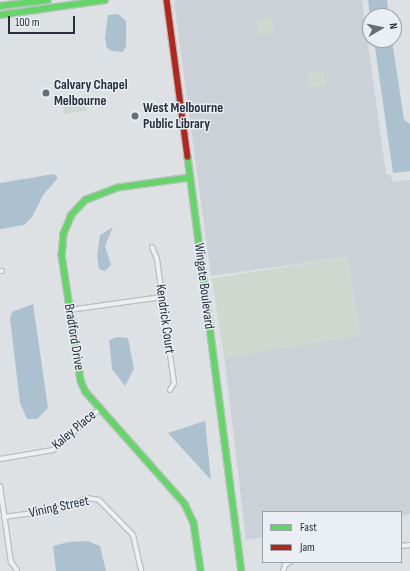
<!DOCTYPE html>
<html>
<head>
<meta charset="utf-8">
<style>
  body { margin:0 }
  #map { position:relative; width:410px; height:571px; overflow:hidden; background:#dee1e3; font-family:"Sofia Sans Condensed",sans-serif }
  div>[style] { position:absolute }
  .built>* { inset:0; background:#cbd1d7 }
  .green>* { inset:0; background:#cfd8ce; transform-origin:0 0 }
  .water>* { inset:0; background:#abc1cf }
  .roads { filter:drop-shadow(1px 0 #bcbfc1) drop-shadow(-1px 0 #bcbfc1) drop-shadow(0 1px #bcbfc1) drop-shadow(0 -1px #bcbfc1) }
  .street>* { height:4px; margin:-2px; padding:0 2px; transform-origin:2px; border-radius:2px; background:#edeff0 }
  .fast>* { height:5.5px; margin:-2.75px; padding:0 2.75px; transform-origin:2.75px; border-radius:2.75px; background:#63d668 }
  .jam>* { height:5.5px; margin:-2.75px; padding:0 2.75px; transform-origin:2.75px; border-radius:2.75px; background:#b3261e }
  .dots>* { width:11px; height:11px; translate:-50% -50%; box-sizing:border-box; border:2px solid #eaeff4; border-radius:50% }
  span { translate:-50% -50%; white-space:nowrap; text-align:center; line-height:1.15; -webkit-text-stroke:3px #eaeff4; paint-order:stroke }
  .poi-label { font-size:14px; color:#25303c; font-weight:700 }
  .left { translate:0 -50%; text-align:left }
  .street-label { font-size:14px; color:#25303c }
  .legend { position:absolute; left:262px; top:511px; width:140px; height:52px; box-sizing:border-box; background:#eaeff4; border:1px solid #9ba3aa; margin:0; padding:5px 7px; list-style:none; font-size:12px; color:#25303c }
  .legend li { display:flex; align-items:center; gap:8px; height:20px }
  .legend b { width:20px; border:1px solid #9ba3aa }
  .north { position:absolute; left:362px; top:8px; width:40px; height:40px; box-sizing:border-box; background:#eaeff4; border:1px solid #9ba3aa; border-radius:50%; rotate:81deg; font-size:11px; font-weight:700; line-height:16px; text-align:center; color:#25303c }
  .north::after { content:''; display:block; margin:auto; width:14px; height:18px; background:#666e76; clip-path:polygon(50% 0,100% 100%,50% 72%,0 100%) }
  .scale { position:absolute; left:8px; top:16px; width:67px; height:18px; box-sizing:border-box; border:2px solid #25303c; border-top:0; padding-left:5px; font-size:12px; line-height:14px; white-space:nowrap; color:#25303c; -webkit-text-stroke:3px #eaeff4; paint-order:stroke }
</style>
</head>
<body>
<div id="map">
  <div class="built">
    <div style="clip-path:polygon(177px 0,362px 0,386px 174px,391px 175px,393px 182px,410px 180px,410px 514px,401px 516px,401px 512px,263px 512px,263px 537px,246px 540px,224px 354px,360px 335px,347px 257px,211px 276px,174px 2px)"></div>
  </div>
  <div class="green">
    <div style="clip-path:polygon(272px 17px,274px 32px,260px 36px,257px 20px)"></div>
    <div style="clip-path:polygon(323px 71px,326px 85px,309px 88px,308px 73px)"></div>
    <div style="clip-path:polygon(85px 99px,87px 111px,64px 114px,63px 105px,65px 102px)"></div>
    <div style="left:347px;top:257px;width:80px;height:137px;rotate:81deg"></div>
  </div>
  <div class="water">
    <div style="clip-path:polygon(368px 0,387px 0,389px 16px,370px 16px)"></div>
    <div style="clip-path:polygon(118px 14px,126px 21px,126px 46px,123px 52px,112px 51px,107px 48px,105px 38px,108px 15px)"></div>
    <div style="clip-path:polygon(374px 40px,392px 40px,404px 120px,410px 124px,410px 171px,393px 173px)"></div>
    <div style="clip-path:polygon(54px 174px,58px 178px,43px 195px,32px 217px,24px 225px,0 229px,0 183px)"></div>
    <div style="clip-path:polygon(113px 227px,105px 246px,111px 265px,105px 271px,99px 269px,97px 256px,100px 235px)"></div>
    <div style="clip-path:polygon(33px 304px,48px 408px,37px 419px,27px 419px,20px 403px,10px 318px,12px 312px)"></div>
    <div style="clip-path:polygon(117px 337px,128px 338px,134px 369px,125px 386px,112px 369px,109px 340px)"></div>
    <div style="clip-path:polygon(205px 421px,211px 480px,168px 433px)"></div>
    <div style="clip-path:polygon(88px 541px,100px 546px,106px 571px,56px 571px,53px 546px,68px 542px)"></div>
  </div>
  <div class="roads">
    <div class="street">
      <div style="left:152px;top:247px;width:13px;rotate:67deg"></div>
      <div style="left:157px;top:259px;width:125px;rotate:82.2deg"></div>
      <div style="left:174px;top:383px;width:8px;rotate:120deg"></div>
      <div style="left:0;top:271px;width:2px"></div>
      <div style="left:69px;top:310px;width:94px;rotate:-8deg"></div>
      <div style="left:0;top:459px;width:54px;rotate:-9.6deg"></div>
      <div style="left:53px;top:450px;width:64px;rotate:-41.2deg"></div>
      <div style="left:0;top:486px;width:77px;rotate:81.8deg"></div>
      <div style="left:11px;top:562px;width:10px;rotate:53deg"></div>
      <div style="left:4px;top:517px;width:59px;rotate:-7.9deg"></div>
      <div style="left:62px;top:509px;width:27px;rotate:-24deg"></div>
      <div style="left:87px;top:498px;width:12px;rotate:9deg"></div>
      <div style="left:99px;top:500px;width:49px;rotate:45.8deg"></div>
      <div style="left:133px;top:535px;width:37px;rotate:77deg"></div>
      <div style="left:401px;top:546px;width:9px;rotate:-6deg"></div>
      <div style="left:283px;top:571px;width:6px;rotate:-72deg"></div>
      <div style="left:285px;top:565px;width:6px;rotate:-31deg"></div>
    </div>
    <div class="fast">
      <div style="left:0;top:6px;width:48px;rotate:-7.1deg"></div>
      <div style="left:0;top:15px;width:106px;rotate:-8.1deg"></div>
      <div style="left:188px;top:157px;width:418px;rotate:82.6deg"></div>
      <div style="left:190px;top:178px;width:73px;rotate:172.1deg"></div>
      <div style="left:118px;top:188px;width:34px;rotate:159deg"></div>
      <div style="left:86px;top:200px;width:21px;rotate:133deg"></div>
      <div style="left:72px;top:215px;width:21px;rotate:113deg"></div>
      <div style="left:64px;top:234px;width:21px;rotate:95deg"></div>
      <div style="left:62px;top:255px;width:127px;rotate:81.4deg"></div>
      <div style="left:81px;top:381px;width:12px;rotate:66deg"></div>
      <div style="left:86px;top:392px;width:149px;rotate:48.5deg"></div>
      <div style="left:185px;top:504px;width:21px;rotate:65deg"></div>
      <div style="left:194px;top:523px;width:49px;rotate:81.7deg"></div>
    </div>
    <div class="jam">
      <div style="left:167px;top:0;width:158px;rotate:82.4deg"></div>
    </div>
  </div>
  <div class="dots">
    <div style="left:46px;top:93px;background:#666e76"></div>
    <div style="left:135px;top:116px;background:#666e76"></div>
  </div>
  <div class="poi-label">
    <span class="left" style="left:54px;top:93px">Calvary Chapel<br>Melbourne</span>
    <span class="left" style="left:143px;top:116px">West Melbourne<br>Public Library</span>
  </div>
  <div class="street-label">
    <span style="left:204px;top:286px;rotate:83deg">Wingate Boulevard</span>
    <span style="left:165px;top:319px;rotate:82deg">Kendrick Court</span>
    <span style="left:74px;top:337px;rotate:81deg">Bradford Drive</span>
    <span style="left:74px;top:430px;rotate:-40deg">Kaley Place</span>
    <span style="left:59px;top:507px;rotate:-12deg">Vining Street</span>
  </div>
  <ul class="legend">
  <li><b style="height:5px;background:#63d668"></b>Fast</li>
  <li><b style="height:5px;background:#b3261e"></b>Jam</li>
  </ul>
  <div class="north">N</div>
  <div class="scale">100 m</div>
</div>
</body>
</html>
